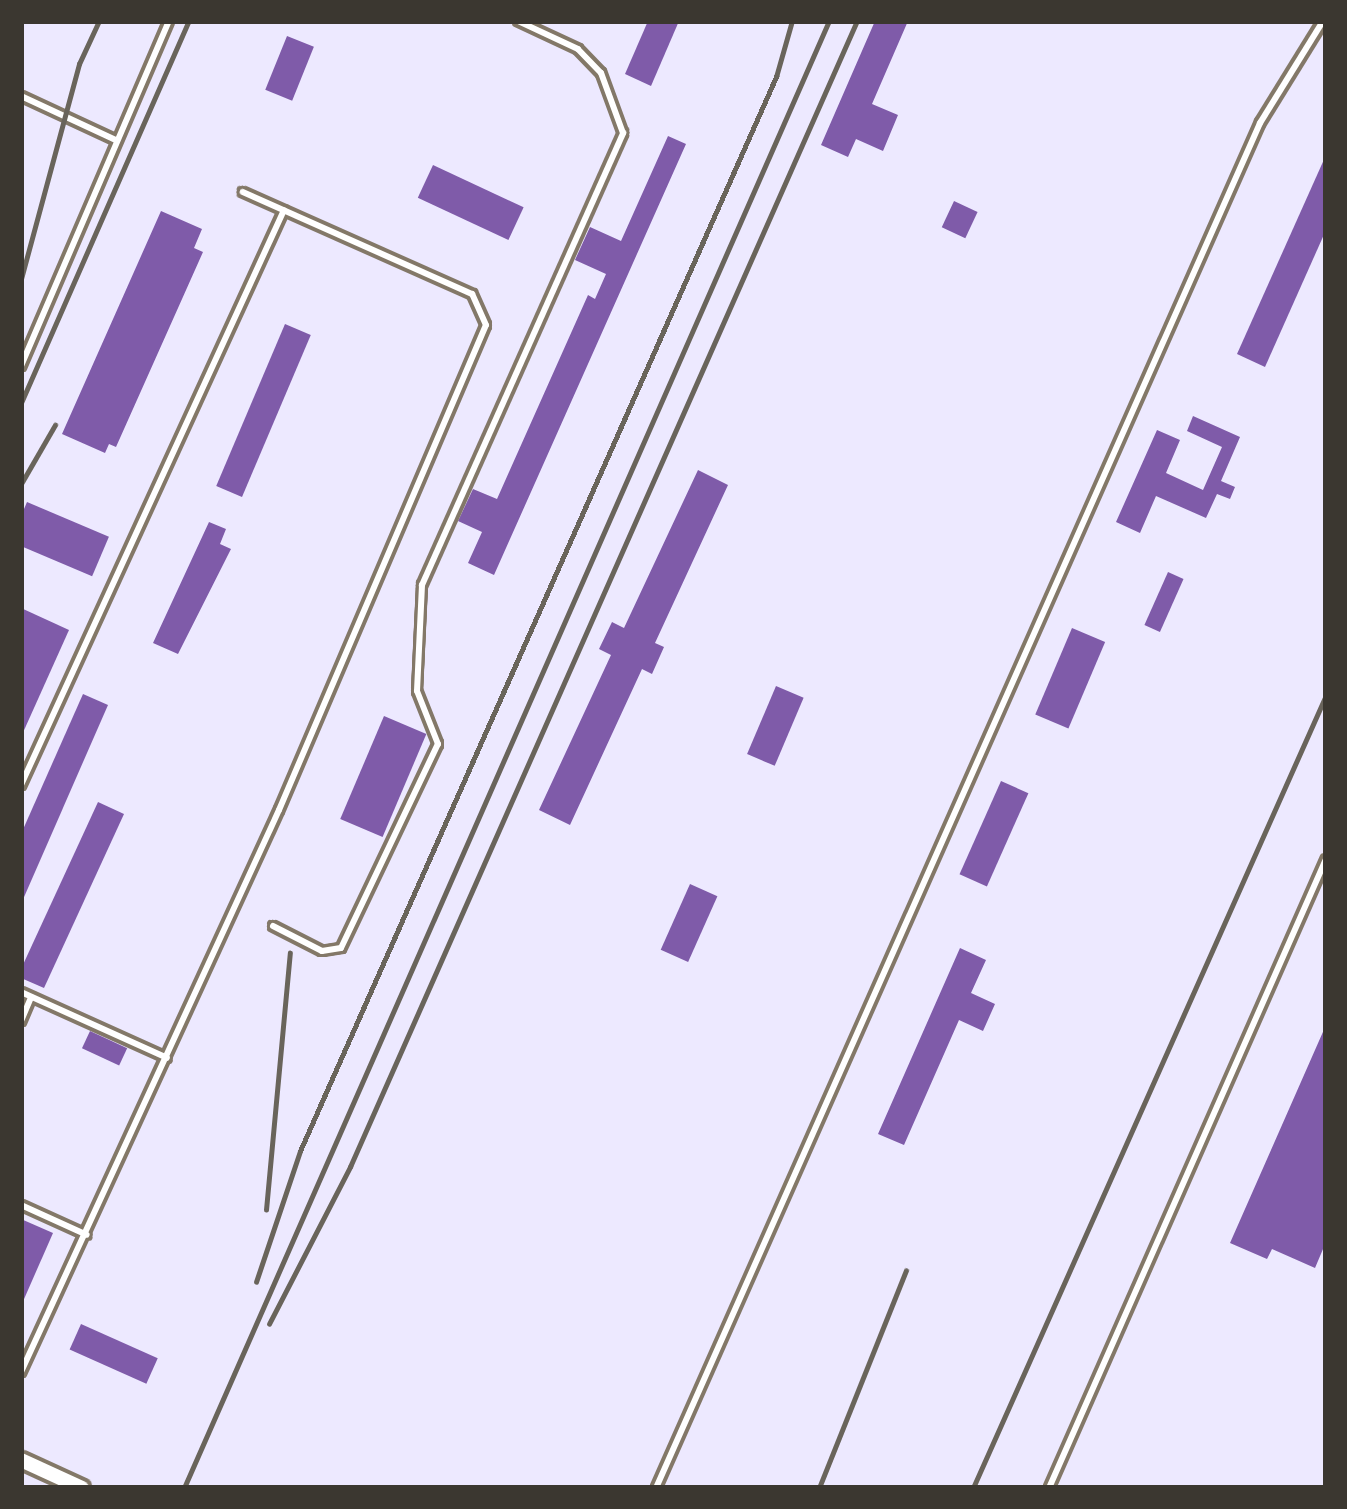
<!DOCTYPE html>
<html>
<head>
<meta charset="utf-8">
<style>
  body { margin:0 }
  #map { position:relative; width:1347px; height:1509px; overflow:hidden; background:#fff5e7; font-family:"DM Sans",sans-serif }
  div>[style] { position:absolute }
  .industrial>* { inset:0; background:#ede9ff; transform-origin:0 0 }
  .building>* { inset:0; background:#7f5ba9; transform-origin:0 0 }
  .roads { filter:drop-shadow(3px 0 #837868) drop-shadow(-3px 0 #837868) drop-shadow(0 3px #837868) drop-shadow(0 -3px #837868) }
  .service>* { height:6px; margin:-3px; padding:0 3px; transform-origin:3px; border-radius:3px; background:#fff }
  .minor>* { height:14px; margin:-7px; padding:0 7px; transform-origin:7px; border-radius:7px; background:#fff }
  .rail>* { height:4.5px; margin:-2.25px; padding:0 2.25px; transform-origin:2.25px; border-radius:2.25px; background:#69645b }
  span { translate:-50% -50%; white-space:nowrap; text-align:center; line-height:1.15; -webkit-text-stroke:12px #fff; paint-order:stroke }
  .frame { position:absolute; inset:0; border:24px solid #3b3730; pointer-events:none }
</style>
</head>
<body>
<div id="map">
  <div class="industrial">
    <div style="left:21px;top:21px;width:1305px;height:1467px"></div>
  </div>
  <div class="building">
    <div style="clip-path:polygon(648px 21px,679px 21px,651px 86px,625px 74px)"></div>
    <div style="clip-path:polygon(875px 21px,908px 21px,872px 104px,898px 115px,883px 151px,856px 139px,848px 157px,821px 145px)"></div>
    <div style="left:287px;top:36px;width:29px;height:58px;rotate:22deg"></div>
    <div style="clip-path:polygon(668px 136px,686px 144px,494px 575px,468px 563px,482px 532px,458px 521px,473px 489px,497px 499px,588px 295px,595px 299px,606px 274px,575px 260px,590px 227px,621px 241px)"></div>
    <div style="clip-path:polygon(1326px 155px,1326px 230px,1265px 367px,1237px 354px)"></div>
    <div style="left:433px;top:165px;width:100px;height:36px;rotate:25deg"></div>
    <div style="left:954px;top:201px;width:26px;height:29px;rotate:25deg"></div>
    <div style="clip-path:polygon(161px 211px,202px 229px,194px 248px,203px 252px,116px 447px,109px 444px,105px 453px,62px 434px)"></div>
    <div style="left:285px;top:324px;width:28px;height:176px;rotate:23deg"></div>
    <div style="clip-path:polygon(1193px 416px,1240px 437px,1221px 481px,1235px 487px,1230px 499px,1217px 494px,1206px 518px,1156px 496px,1140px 533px,1116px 522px,1157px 430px,1180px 440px,1166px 473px,1203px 490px,1222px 447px,1187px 431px)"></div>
    <div style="clip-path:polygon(698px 470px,728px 485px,655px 643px,664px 647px,652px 674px,642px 669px,570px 825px,539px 810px,611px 655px,599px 649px,612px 622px,624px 628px)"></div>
    <div style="left:27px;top:502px;width:89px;height:43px;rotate:23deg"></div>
    <div style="clip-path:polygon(209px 522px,226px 529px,220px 544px,231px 549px,178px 654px,153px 643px)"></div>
    <div style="left:1168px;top:572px;width:17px;height:58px;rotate:24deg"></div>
    <div style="clip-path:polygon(21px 608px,69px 630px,21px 737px)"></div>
    <div style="left:1072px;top:628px;width:36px;height:94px;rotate:23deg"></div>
    <div style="left:776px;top:686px;width:30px;height:74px;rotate:23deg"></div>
    <div style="clip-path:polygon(83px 694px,108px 705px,21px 904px,21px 834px)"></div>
    <div style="left:384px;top:716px;width:46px;height:112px;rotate:23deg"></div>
    <div style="left:1001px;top:781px;width:30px;height:102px;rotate:24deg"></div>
    <div style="clip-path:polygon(98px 802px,124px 814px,44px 988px,21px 978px,21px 969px)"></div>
    <div style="left:690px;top:884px;width:30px;height:72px;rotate:24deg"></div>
    <div style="clip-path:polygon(960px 948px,986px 960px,971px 993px,995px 1004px,983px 1031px,959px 1020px,904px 1145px,878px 1134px)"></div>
    <div style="clip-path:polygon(1326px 1025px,1326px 1242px,1315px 1268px,1272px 1249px,1267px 1259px,1230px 1243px)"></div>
    <div style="left:90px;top:1031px;width:41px;height:19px;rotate:25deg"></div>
    <div style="clip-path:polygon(21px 1219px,53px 1233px,21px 1306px)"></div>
    <div style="left:81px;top:1324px;width:84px;height:28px;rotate:24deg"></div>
  </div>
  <div class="roads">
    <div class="service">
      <div style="left:21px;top:96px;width:105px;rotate:24.9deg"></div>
      <div style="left:21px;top:366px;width:375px;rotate:-66.8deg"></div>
      <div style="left:21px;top:785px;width:632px;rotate:-65.42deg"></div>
      <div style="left:273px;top:926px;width:55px;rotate:27deg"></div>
      <div style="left:322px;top:951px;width:19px;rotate:-9deg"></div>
      <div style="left:341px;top:948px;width:226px;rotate:-64.6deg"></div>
      <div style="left:438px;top:744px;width:57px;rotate:-111.6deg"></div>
      <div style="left:417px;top:691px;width:106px;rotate:-87.3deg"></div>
      <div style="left:422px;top:585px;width:495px;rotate:-66deg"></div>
      <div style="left:623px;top:133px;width:64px;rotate:-110.1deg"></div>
      <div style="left:601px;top:73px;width:33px;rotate:-134deg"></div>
      <div style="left:578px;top:49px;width:66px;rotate:-155deg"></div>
      <div style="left:21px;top:992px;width:160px;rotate:24.3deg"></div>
      <div style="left:21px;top:1021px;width:26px;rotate:-67deg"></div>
      <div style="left:21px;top:1205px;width:72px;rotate:24.4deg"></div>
      <div style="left:21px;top:1372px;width:618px;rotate:-65.34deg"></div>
      <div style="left:279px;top:810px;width:527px;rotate:-66.89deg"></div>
      <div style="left:486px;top:325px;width:34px;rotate:-114deg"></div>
      <div style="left:472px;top:294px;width:251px;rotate:-156deg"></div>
      <div style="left:656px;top:1488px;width:1493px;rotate:-66.13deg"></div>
      <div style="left:1260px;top:123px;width:120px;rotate:-58.3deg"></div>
      <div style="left:1049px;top:1488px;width:687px;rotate:-66.23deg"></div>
    </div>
    <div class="minor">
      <div style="left:21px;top:1460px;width:67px;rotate:24.7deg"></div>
    </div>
  </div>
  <div class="rail">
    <div style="left:21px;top:279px;width:223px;rotate:-74.9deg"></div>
    <div style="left:79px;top:64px;width:47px;rotate:-65.1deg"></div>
    <div style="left:21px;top:403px;width:417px;rotate:-66.3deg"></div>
    <div style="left:21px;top:484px;width:68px;rotate:-60deg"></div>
    <div style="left:266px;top:1210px;width:258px;rotate:-84.7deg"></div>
    <div style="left:256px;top:1282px;width:138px;rotate:-71.4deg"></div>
    <div style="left:300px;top:1151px;width:1175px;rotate:-66.1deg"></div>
    <div style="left:776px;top:77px;width:58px;rotate:-74.1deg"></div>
    <div style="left:269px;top:1324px;width:177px;rotate:-62.7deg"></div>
    <div style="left:350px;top:1167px;width:1253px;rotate:-66.14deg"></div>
    <div style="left:184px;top:1488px;width:1603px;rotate:-66.27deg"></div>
    <div style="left:819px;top:1488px;width:234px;rotate:-68.2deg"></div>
    <div style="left:973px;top:1488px;width:868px;rotate:-66deg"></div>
  </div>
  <div class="frame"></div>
</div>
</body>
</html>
